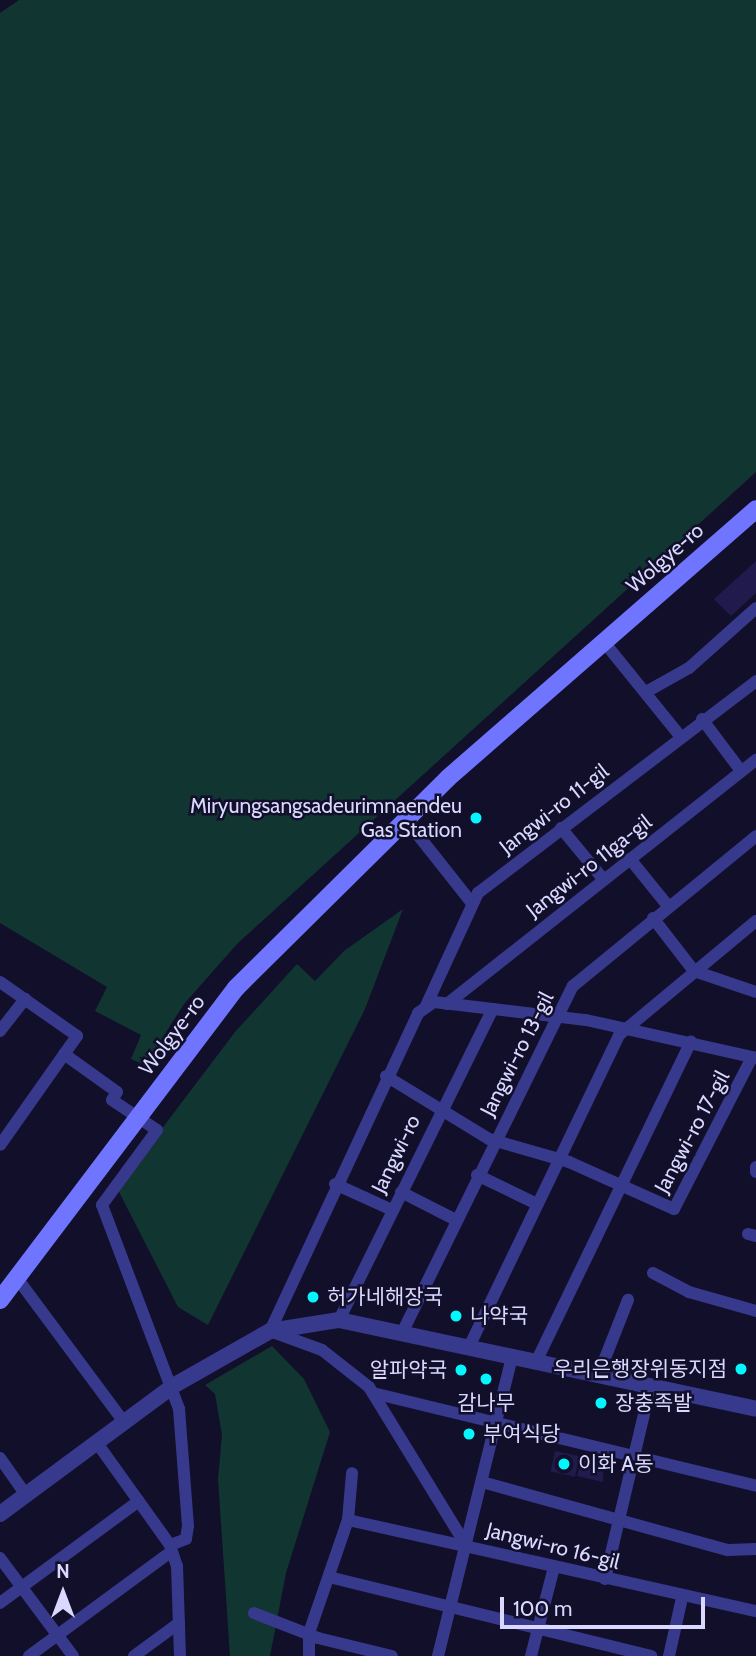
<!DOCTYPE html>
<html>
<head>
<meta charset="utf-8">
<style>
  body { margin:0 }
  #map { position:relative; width:756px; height:1656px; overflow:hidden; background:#120f2b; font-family:Cabin,"Noto Sans KR",sans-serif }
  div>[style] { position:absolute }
  .green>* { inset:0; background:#113531 }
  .building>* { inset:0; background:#211a4d; transform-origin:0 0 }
  .minor>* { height:12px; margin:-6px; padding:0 6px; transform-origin:6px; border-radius:6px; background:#37398c }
  .tertiary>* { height:16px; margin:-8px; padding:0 8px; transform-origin:8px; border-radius:8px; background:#37398c }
  .secondary>* { height:18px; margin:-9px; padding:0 9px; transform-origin:9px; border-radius:9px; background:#6f75ff }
  .dots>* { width:19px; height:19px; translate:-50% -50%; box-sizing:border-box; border:4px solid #120f2b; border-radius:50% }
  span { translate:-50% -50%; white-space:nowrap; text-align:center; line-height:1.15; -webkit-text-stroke:5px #120f2b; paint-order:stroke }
  .street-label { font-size:21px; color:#dad8ff }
  .poi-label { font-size:21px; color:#dad8ff }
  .right { translate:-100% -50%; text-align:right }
  .left { translate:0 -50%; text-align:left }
  .north { position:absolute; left:28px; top:1558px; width:70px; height:70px; -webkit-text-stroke:5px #120f2b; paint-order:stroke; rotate:0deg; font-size:19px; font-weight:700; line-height:28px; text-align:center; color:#dad8ff }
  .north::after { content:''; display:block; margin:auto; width:24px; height:32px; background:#dad8ff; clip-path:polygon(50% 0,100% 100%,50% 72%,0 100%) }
  .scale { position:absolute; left:500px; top:1597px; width:205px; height:32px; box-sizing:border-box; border:4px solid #dad8ff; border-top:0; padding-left:9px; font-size:21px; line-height:24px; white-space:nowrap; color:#dad8ff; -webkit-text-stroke:5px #120f2b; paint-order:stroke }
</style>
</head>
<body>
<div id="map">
  <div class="green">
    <div style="clip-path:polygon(19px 0,756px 0,756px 472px,238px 943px,184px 1004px,145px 1065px,131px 1059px,141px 1035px,95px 1011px,107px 987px,0 923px,0 13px)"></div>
    <div style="clip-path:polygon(403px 909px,365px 1009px,208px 1325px,178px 1307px,117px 1188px,235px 1032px,297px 964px,315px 981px,344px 951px)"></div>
    <div style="clip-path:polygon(272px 1346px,304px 1379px,330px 1432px,286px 1573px,270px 1656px,230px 1656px,218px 1479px,222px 1435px,215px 1394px,205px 1385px)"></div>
  </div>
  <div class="building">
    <div style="clip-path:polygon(756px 561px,756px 593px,731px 616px,714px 599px)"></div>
    <div style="left:555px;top:1451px;width:25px;height:21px;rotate:12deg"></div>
    <div style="clip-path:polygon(583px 1456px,604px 1461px,603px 1482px,577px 1476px)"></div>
  </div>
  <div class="minor">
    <div style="left:604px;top:642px;width:121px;rotate:51deg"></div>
    <div style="left:646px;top:692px;width:49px;rotate:-29.2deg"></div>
    <div style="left:689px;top:668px;width:90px;rotate:-41.8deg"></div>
    <div style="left:702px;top:719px;width:65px;rotate:53.1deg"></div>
    <div style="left:406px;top:820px;width:105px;rotate:51.6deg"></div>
    <div style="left:561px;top:828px;width:67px;rotate:50.4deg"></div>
    <div style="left:630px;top:859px;width:60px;rotate:51deg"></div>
    <div style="left:653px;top:918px;width:67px;rotate:52.3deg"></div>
    <div style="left:694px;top:971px;width:65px;rotate:18.7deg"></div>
    <div style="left:0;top:982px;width:94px;rotate:35deg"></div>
    <div style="left:77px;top:1036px;width:133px;rotate:125.2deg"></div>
    <div style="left:447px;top:1004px;width:394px;rotate:-38.3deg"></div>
    <div style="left:425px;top:1008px;width:127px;rotate:-65.3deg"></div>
    <div style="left:478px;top:893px;width:350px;rotate:-37.3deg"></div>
    <div style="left:0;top:1031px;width:41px;rotate:-52deg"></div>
    <div style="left:64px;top:1054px;width:65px;rotate:35.6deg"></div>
    <div style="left:117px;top:1092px;width:9px;rotate:122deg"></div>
    <div style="left:112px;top:1100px;width:54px;rotate:33.7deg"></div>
    <div style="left:157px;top:1130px;width:93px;rotate:126.3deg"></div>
    <div style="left:102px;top:1205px;width:218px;rotate:69.3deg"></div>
    <div style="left:179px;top:1409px;width:117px;rotate:85.6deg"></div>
    <div style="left:188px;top:1526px;width:13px;rotate:99deg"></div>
    <div style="left:186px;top:1539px;width:17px;rotate:159deg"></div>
    <div style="left:386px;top:1076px;width:121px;rotate:31.5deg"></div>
    <div style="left:489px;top:1139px;width:83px;rotate:16deg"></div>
    <div style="left:569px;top:1162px;width:115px;rotate:24.1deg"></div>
    <div style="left:674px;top:1209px;width:171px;rotate:-62.8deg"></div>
    <div style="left:756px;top:1167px;width:5px;rotate:90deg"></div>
    <div style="left:477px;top:1175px;width:67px;rotate:25.8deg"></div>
    <div style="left:335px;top:1184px;width:63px;rotate:24.5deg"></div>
    <div style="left:401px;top:1192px;width:62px;rotate:27deg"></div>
    <div style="left:748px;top:1234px;width:8px;rotate:14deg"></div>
    <div style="left:653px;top:1273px;width:41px;rotate:27.8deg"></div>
    <div style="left:689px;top:1292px;width:70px;rotate:15.8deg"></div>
    <div style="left:17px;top:1278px;width:179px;rotate:53.4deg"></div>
    <div style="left:339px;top:1320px;width:347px;rotate:-63.7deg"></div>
    <div style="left:402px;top:1333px;width:387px;rotate:-63.8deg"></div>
    <div style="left:573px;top:986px;width:237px;rotate:-39.3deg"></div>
    <div style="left:469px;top:1347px;width:346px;rotate:-64.3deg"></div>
    <div style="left:619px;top:1035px;width:178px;rotate:-39.8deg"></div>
    <div style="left:536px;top:1362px;width:356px;rotate:-64.2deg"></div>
    <div style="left:598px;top:1376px;width:82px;rotate:-68.5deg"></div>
    <div style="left:373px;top:1393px;width:394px;rotate:13.6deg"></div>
    <div style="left:97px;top:1443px;width:125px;rotate:54.4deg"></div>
    <div style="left:170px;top:1545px;width:22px;rotate:72deg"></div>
    <div style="left:177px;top:1566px;width:90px;rotate:88.1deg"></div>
    <div style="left:0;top:1458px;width:45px;rotate:54.9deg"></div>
    <div style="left:482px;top:1482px;width:255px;rotate:15.5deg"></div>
    <div style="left:728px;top:1550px;width:28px;rotate:-2deg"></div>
    <div style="left:348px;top:1520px;width:418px;rotate:12.6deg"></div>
    <div style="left:464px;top:1542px;width:182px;rotate:-121.5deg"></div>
    <div style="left:369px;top:1387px;width:60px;rotate:-141.8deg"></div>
    <div style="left:322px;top:1350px;width:55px;rotate:-159.9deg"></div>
    <div style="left:270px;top:1331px;width:351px;rotate:-65deg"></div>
    <div style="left:418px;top:1013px;width:19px;rotate:-35deg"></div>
    <div style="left:434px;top:1002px;width:153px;rotate:6.8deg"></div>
    <div style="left:586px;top:1020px;width:174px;rotate:12.6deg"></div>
    <div style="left:0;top:1558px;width:122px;rotate:53.3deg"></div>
    <div style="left:329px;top:1577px;width:332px;rotate:13.8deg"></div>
    <div style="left:605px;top:1579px;width:196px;rotate:-76.7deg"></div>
    <div style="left:0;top:1603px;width:172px;rotate:-36.3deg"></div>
    <div style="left:254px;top:1613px;width:69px;rotate:21.3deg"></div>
    <div style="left:318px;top:1638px;width:76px;rotate:13.7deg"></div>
    <div style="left:29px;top:1656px;width:177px;rotate:-36.3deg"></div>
    <div style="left:134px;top:1656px;width:56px;rotate:-36.3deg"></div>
    <div style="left:309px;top:1656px;width:23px;rotate:-90deg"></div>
    <div style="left:309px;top:1633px;width:120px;rotate:-71deg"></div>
    <div style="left:348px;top:1520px;width:47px;rotate:-85.1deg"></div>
    <div style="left:438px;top:1656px;width:308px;rotate:-76.1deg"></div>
    <div style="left:531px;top:1656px;width:92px;rotate:-75.5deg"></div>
    <div style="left:669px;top:1656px;width:59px;rotate:-77.4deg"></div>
  </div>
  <div class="tertiary">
    <div style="left:0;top:1514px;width:215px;rotate:-36.5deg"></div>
    <div style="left:173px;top:1386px;width:112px;rotate:-29.6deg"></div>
    <div style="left:270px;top:1331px;width:70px;rotate:-9.1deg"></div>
    <div style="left:339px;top:1320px;width:426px;rotate:12deg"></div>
  </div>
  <div class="secondary">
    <div style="left:0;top:1300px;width:391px;rotate:-52.9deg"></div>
    <div style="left:236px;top:988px;width:298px;rotate:-44.7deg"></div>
    <div style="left:448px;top:778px;width:409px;rotate:-41.1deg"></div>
  </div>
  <div class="dots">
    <div style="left:476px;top:818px;background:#04f6ff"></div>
    <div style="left:313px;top:1297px;background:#04f6ff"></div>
    <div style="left:456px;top:1316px;background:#04f6ff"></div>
    <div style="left:741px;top:1369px;background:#04f6ff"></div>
    <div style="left:461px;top:1370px;background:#04f6ff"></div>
    <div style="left:486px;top:1379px;background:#04f6ff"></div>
    <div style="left:601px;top:1403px;background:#04f6ff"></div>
    <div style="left:469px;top:1434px;background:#04f6ff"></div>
    <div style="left:564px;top:1464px;background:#04f6ff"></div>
  </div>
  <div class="street-label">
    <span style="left:665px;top:558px;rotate:-41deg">Wolgye-ro</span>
    <span style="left:554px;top:809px;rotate:-38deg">Jangwi-ro 11-gil</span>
    <span style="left:589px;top:866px;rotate:-38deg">Jangwi-ro 11ga-gil</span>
    <span style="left:172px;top:1035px;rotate:-53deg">Wolgye-ro</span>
    <span style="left:517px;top:1054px;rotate:-63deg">Jangwi-ro 13-gil</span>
    <span style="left:692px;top:1132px;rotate:-62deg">Jangwi-ro 17-gil</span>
    <span style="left:396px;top:1154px;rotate:-64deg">Jangwi-ro</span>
    <span style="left:553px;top:1546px;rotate:14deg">Jangwi-ro 16-gil</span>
  </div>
  <div class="poi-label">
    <span class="right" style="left:462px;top:818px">Miryungsangsadeurimnaendeu<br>Gas Station</span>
    <span class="left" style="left:327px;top:1297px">허가네해장국</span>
    <span class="left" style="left:470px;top:1316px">나약국</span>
    <span class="right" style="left:727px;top:1369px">우리은행장위동지점</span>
    <span class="right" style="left:447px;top:1370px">알파약국</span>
    <span style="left:486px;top:1403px">감나무</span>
    <span class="left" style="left:615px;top:1403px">장충족발</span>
    <span class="left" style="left:483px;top:1434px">부여식당</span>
    <span class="left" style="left:578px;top:1464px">이화 A동</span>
  </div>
  <div class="north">N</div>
  <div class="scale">100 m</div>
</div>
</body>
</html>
